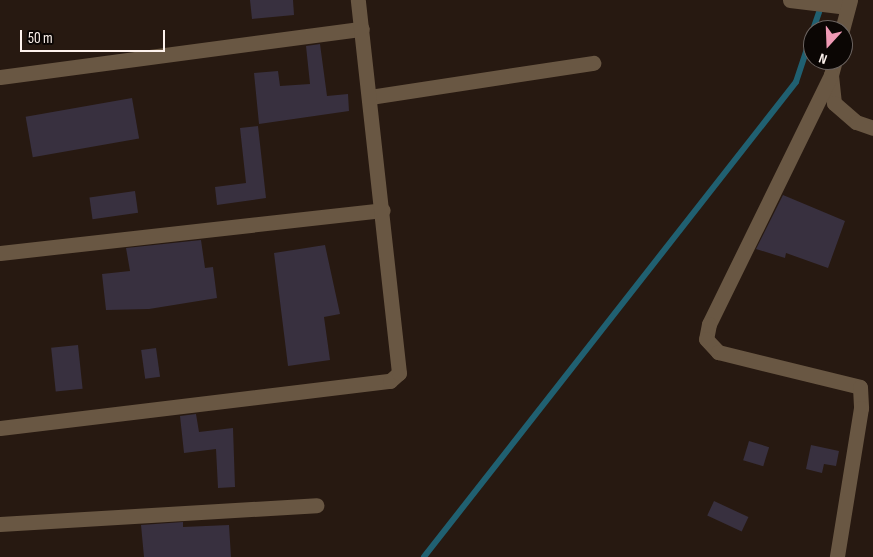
<!DOCTYPE html>
<html>
<head>
<meta charset="utf-8">
<style>
  body { margin:0 }
  #map { position:relative; width:873px; height:557px; overflow:hidden; background:#271911; font-family:"Sofia Sans Condensed",sans-serif }
  div>[style] { position:absolute }
  .stream>* { height:5.5px; margin:-2.75px; padding:0 2.75px; transform-origin:2.75px; border-radius:2.75px; background:#206071 }
  .building>* { inset:0; background:#38303f; transform-origin:0 0 }
  .street>* { height:15px; margin:-7.5px; padding:0 7.5px; transform-origin:7.5px; border-radius:7.5px; background:#695743 }
  span { translate:-50% -50%; white-space:nowrap; text-align:center; line-height:1.15; -webkit-text-stroke:4px #0b0604; paint-order:stroke }
  .north { position:absolute; left:803px; top:20px; width:50px; height:50px; box-sizing:border-box; background:#0b0604; border:1px solid #6c6461; border-radius:50%; rotate:200deg; font-size:14px; font-weight:700; line-height:20px; text-align:center; color:#fdf2ed }
  .north::after { content:''; display:block; margin:auto; width:18px; height:22px; background:#f09ab5; clip-path:polygon(50% 0,100% 100%,50% 72%,0 100%) }
  .scale { position:absolute; left:20px; top:30px; width:145px; height:22px; box-sizing:border-box; border:2px solid #fdf2ed; border-top:0; padding-left:6px; font-size:15px; line-height:18px; white-space:nowrap; color:#fdf2ed; -webkit-text-stroke:4px #0b0604; paint-order:stroke }
</style>
</head>
<body>
<div id="map">
  <div class="stream">
    <div style="left:813px;top:30px;width:28px;rotate:-71deg"></div>
    <div style="left:424px;top:557px;width:603px;rotate:-51.93deg"></div>
    <div style="left:796px;top:82px;width:54px;rotate:-71.6deg"></div>
  </div>
  <div class="building">
    <div style="clip-path:polygon(250px 0,293px 0,294px 15px,252px 19px)"></div>
    <div style="clip-path:polygon(320px 44px,327px 96px,348px 94px,349px 111px,259px 124px,254px 73px,278px 71px,280px 86px,310px 84px,306px 46px)"></div>
    <div style="left:132px;top:98px;width:41px;height:108px;rotate:80deg"></div>
    <div style="clip-path:polygon(258px 126px,266px 198px,217px 205px,215px 187px,246px 183px,240px 128px)"></div>
    <div style="left:135px;top:191px;width:22px;height:46px;rotate:82deg"></div>
    <div style="clip-path:polygon(783px 195px,845px 221px,828px 268px,786px 253px,785px 258px,756px 249px)"></div>
    <div style="clip-path:polygon(201px 240px,205px 268px,213px 267px,217px 298px,149px 309px,106px 310px,102px 274px,130px 271px,126px 248px)"></div>
    <div style="clip-path:polygon(325px 245px,340px 314px,324px 317px,330px 360px,288px 366px,274px 253px)"></div>
    <div style="left:78px;top:345px;width:44px;height:27px;rotate:84deg"></div>
    <div style="left:156px;top:348px;width:29px;height:15px;rotate:82deg"></div>
    <div style="clip-path:polygon(196px 414px,199px 432px,233px 428px,235px 487px,218px 488px,216px 449px,184px 453px,180px 416px)"></div>
    <div style="left:749px;top:441px;width:21px;height:20px;rotate:17deg"></div>
    <div style="clip-path:polygon(811px 445px,839px 451px,836px 466px,824px 464px,822px 473px,806px 469px)"></div>
    <div style="left:714px;top:501px;width:38px;height:16px;rotate:25deg"></div>
    <div style="clip-path:polygon(183px 522px,183px 527px,229px 525px,231px 557px,144px 557px,141px 525px)"></div>
  </div>
  <div class="street">
    <div style="left:790px;top:0;width:58px;rotate:6.9deg"></div>
    <div style="left:842px;top:30px;width:31px;rotate:-75deg"></div>
    <div style="left:835px;top:60px;width:16px;rotate:105deg"></div>
    <div style="left:831px;top:75px;width:28px;rotate:84deg"></div>
    <div style="left:834px;top:103px;width:29px;rotate:41deg"></div>
    <div style="left:856px;top:122px;width:18px;rotate:19deg"></div>
    <div style="left:831px;top:75px;width:277px;rotate:116.1deg"></div>
    <div style="left:709px;top:324px;width:15px;rotate:101deg"></div>
    <div style="left:706px;top:339px;width:18px;rotate:47deg"></div>
    <div style="left:718px;top:352px;width:146px;rotate:13.8deg"></div>
    <div style="left:860px;top:387px;width:21px;rotate:87deg"></div>
    <div style="left:861px;top:408px;width:151px;rotate:99.2deg"></div>
    <div style="left:0;top:77px;width:365px;rotate:-7.6deg"></div>
    <div style="left:370px;top:97px;width:226px;rotate:-8.7deg"></div>
    <div style="left:0;top:253px;width:385px;rotate:-6.4deg"></div>
    <div style="left:0;top:428px;width:393px;rotate:-6.9deg"></div>
    <div style="left:390px;top:381px;width:12px;rotate:-42deg"></div>
    <div style="left:399px;top:373px;width:375px;rotate:-96.3deg"></div>
    <div style="left:0;top:524px;width:317px;rotate:-3.4deg"></div>
  </div>
  <div class="north">N</div>
  <div class="scale">50 m</div>
</div>
</body>
</html>
